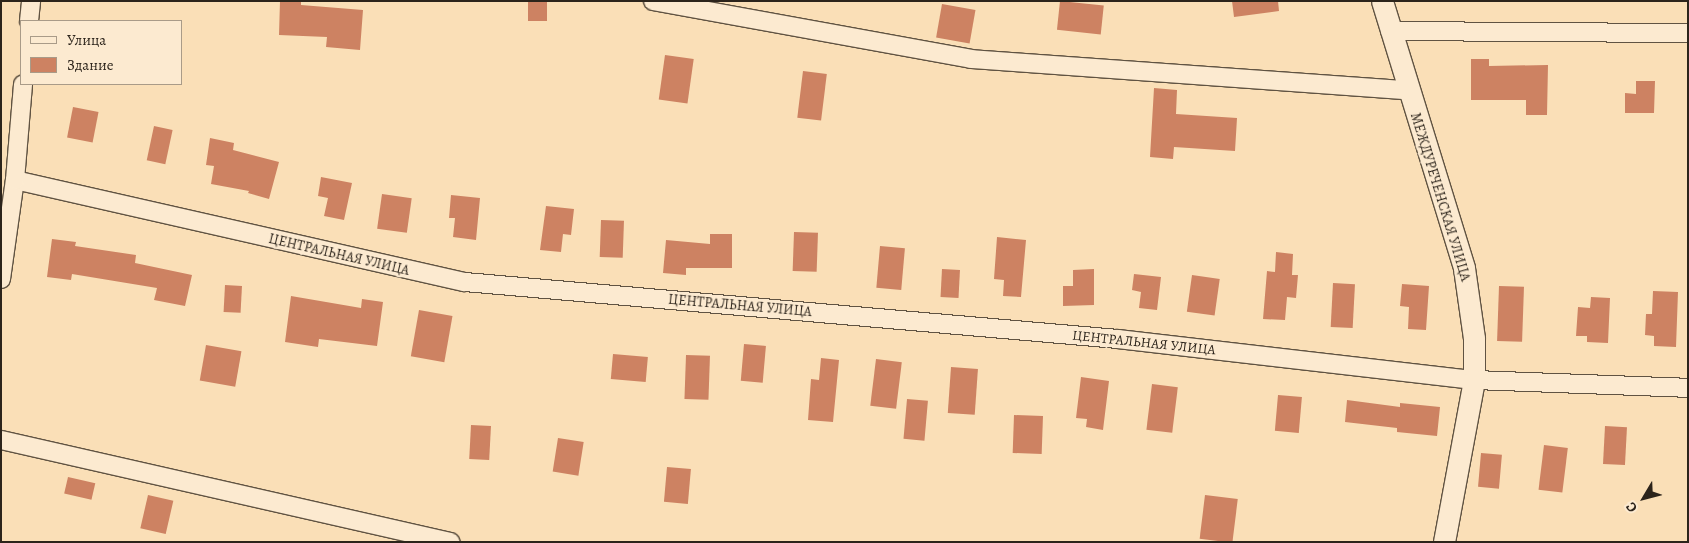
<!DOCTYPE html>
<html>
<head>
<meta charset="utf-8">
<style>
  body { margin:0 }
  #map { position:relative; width:1689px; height:543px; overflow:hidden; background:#fadfb7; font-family:Alegreya,serif }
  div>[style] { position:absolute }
  .building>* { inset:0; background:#cd8262; transform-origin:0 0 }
  .roads { filter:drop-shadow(1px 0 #605342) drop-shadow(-1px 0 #605342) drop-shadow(0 1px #605342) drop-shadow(0 -1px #605342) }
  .minor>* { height:18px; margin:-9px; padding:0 9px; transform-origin:9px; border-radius:9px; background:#fcead0 }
  .tertiary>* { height:21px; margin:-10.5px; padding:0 10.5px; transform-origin:10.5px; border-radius:10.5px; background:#fcead0 }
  span { translate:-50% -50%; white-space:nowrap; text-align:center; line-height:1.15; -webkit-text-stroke:4px #fcead0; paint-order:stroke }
  .street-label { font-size:14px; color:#2c241b }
  .frame { position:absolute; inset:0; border:2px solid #2c241b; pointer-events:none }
  .legend { position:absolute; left:20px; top:20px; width:162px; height:65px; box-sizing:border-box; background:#fcead0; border:1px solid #a99b88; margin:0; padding:6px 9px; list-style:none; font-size:15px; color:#2c241b }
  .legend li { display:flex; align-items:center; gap:10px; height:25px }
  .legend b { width:25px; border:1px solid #a99b88 }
  .north { position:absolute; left:1619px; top:473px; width:50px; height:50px; -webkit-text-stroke:4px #fcead0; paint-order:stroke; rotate:233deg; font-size:14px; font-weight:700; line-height:20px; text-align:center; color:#2c241b }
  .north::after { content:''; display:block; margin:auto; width:18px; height:22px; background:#2c241b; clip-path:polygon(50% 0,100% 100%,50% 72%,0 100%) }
</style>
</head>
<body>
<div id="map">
  <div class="building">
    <div style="clip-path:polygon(280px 1px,301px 2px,301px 5px,363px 10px,360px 50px,326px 47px,327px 37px,279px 35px)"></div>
    <div style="left:528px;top:1px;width:19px;height:20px"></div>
    <div style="left:1060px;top:1px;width:44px;height:29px;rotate:6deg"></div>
    <div style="clip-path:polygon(1232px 1px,1278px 1px,1279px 11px,1234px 17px)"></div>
    <div style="left:942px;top:4px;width:34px;height:34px;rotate:10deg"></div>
    <div style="left:665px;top:55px;width:29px;height:45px;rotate:8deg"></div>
    <div style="clip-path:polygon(1471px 59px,1489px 59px,1489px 66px,1548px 65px,1547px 115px,1526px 115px,1526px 100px,1471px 100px)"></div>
    <div style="left:803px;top:71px;width:24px;height:47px;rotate:7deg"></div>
    <div style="clip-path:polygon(1636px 81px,1655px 81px,1654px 113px,1625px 113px,1625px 93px,1636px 94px)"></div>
    <div style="clip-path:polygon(1154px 88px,1177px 90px,1176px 114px,1237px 118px,1235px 151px,1174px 147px,1173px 159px,1150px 157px)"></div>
    <div style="left:73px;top:107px;width:26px;height:31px;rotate:11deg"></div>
    <div style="left:154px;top:126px;width:19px;height:35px;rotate:12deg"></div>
    <div style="clip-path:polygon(210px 138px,234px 143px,233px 150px,279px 162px,269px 199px,248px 193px,249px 191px,211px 184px,214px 166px,206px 165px)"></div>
    <div style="clip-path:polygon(321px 177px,352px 183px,344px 220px,324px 216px,328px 198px,318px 196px)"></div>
    <div style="left:382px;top:194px;width:30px;height:35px;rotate:8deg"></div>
    <div style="clip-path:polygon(451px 195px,480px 198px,476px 240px,453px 237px,455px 218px,449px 218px)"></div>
    <div style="clip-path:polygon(546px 206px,574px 209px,571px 235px,563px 234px,561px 252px,540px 250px)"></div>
    <div style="left:601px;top:220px;width:23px;height:37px;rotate:2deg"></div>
    <div style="left:794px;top:232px;width:24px;height:39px;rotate:2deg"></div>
    <div style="clip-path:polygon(710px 234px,732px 234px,732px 268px,686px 268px,686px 275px,663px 273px,666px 240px,710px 244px)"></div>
    <div style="clip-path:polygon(997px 237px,1026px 240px,1021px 297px,1003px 296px,1004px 280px,994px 279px)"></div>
    <div style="clip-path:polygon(52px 239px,76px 242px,75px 246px,136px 255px,135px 263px,192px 275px,185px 306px,154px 300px,157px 288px,72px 274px,71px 280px,47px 277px)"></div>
    <div style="left:880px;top:246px;width:25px;height:42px;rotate:5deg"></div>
    <div style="clip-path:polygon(1276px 252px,1293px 254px,1292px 275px,1298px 275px,1296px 298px,1287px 297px,1285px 320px,1263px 319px,1267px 271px,1275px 272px)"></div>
    <div style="left:942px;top:269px;width:18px;height:28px;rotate:3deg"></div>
    <div style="clip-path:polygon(1094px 269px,1094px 305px,1063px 306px,1063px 286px,1073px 286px,1073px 270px)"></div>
    <div style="clip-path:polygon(1134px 274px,1161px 277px,1157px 310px,1139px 308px,1141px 292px,1132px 290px)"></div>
    <div style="left:1192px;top:275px;width:28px;height:37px;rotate:8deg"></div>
    <div style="left:1333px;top:283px;width:22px;height:44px;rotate:3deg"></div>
    <div style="clip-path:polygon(1402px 284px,1429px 286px,1426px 330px,1408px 329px,1409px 307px,1400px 306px)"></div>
    <div style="left:225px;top:285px;width:17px;height:27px;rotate:3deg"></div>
    <div style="left:1499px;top:286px;width:25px;height:55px;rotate:2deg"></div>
    <div style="clip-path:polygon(1653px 291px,1678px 292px,1676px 347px,1654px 346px,1654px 336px,1645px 335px,1646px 314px,1652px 314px)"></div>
    <div style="clip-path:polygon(291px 296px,361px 308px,362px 299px,383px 302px,377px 346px,319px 339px,318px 347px,285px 342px)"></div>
    <div style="clip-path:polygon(1591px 297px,1610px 298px,1608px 343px,1587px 342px,1587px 336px,1576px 336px,1578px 307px,1590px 308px)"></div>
    <div style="left:419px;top:310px;width:34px;height:47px;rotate:10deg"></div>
    <div style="left:744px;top:344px;width:22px;height:37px;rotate:5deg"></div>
    <div style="left:206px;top:345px;width:36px;height:36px;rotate:10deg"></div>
    <div style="left:613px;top:354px;width:35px;height:25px;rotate:5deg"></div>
    <div style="left:686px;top:355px;width:24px;height:44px;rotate:2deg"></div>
    <div style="clip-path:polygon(821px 358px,839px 360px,833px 422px,808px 420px,811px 379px,819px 380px)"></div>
    <div style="left:876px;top:359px;width:26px;height:47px;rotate:7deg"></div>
    <div style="left:951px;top:367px;width:27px;height:46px;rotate:4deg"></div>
    <div style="clip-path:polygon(1081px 377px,1109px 381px,1103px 430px,1086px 427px,1087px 419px,1076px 418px)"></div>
    <div style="left:1152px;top:384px;width:26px;height:46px;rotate:7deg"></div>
    <div style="left:1278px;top:395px;width:24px;height:36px;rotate:5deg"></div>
    <div style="left:907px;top:399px;width:21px;height:40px;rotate:5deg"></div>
    <div style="clip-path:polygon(1347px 400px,1400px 407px,1400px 403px,1440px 407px,1437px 436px,1397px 432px,1397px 428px,1345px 422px)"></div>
    <div style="left:1014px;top:415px;width:29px;height:38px;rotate:2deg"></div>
    <div style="left:471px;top:425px;width:20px;height:34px;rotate:3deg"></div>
    <div style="left:1605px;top:426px;width:22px;height:38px;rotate:3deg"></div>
    <div style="left:558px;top:438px;width:26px;height:34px;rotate:9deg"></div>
    <div style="left:1544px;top:445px;width:24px;height:45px;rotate:7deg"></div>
    <div style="left:1481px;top:453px;width:21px;height:34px;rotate:5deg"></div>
    <div style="left:667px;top:467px;width:24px;height:35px;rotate:5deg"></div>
    <div style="left:68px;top:477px;width:28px;height:17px;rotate:13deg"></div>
    <div style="left:148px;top:495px;width:26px;height:34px;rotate:13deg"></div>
    <div style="left:1205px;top:495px;width:33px;height:44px;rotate:7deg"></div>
  </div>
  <div class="roads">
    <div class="minor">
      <div style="left:653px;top:1px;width:323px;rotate:10.3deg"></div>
      <div style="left:971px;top:59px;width:438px;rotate:4.1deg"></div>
      <div style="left:29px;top:21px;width:20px;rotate:-84deg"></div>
      <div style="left:1390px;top:31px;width:298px;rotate:0.4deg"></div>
      <div style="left:15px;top:180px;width:461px;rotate:12.8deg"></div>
      <div style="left:465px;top:282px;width:655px;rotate:4.99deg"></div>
      <div style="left:1118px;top:339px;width:358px;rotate:6.6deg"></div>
      <div style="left:1474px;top:380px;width:214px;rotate:2.1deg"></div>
      <div style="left:1px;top:279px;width:100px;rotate:-82deg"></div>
      <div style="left:15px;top:180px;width:96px;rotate:-85.2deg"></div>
      <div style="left:1px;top:440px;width:461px;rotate:12.8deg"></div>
    </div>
    <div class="tertiary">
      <div style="left:1382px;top:1px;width:279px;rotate:72.9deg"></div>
      <div style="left:1464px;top:268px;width:71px;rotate:81.9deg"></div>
      <div style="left:1474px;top:338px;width:42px;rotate:90deg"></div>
      <div style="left:1474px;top:380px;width:165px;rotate:100.5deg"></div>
    </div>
  </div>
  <div class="street-label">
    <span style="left:1440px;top:197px;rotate:73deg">МЕЖДУРЕЧЕНСКАЯ УЛИЦА</span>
    <span style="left:339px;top:255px;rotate:13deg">ЦЕНТРАЛЬНАЯ УЛИЦА</span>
    <span style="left:740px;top:306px;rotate:5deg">ЦЕНТРАЛЬНАЯ УЛИЦА</span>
    <span style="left:1144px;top:343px;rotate:6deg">ЦЕНТРАЛЬНАЯ УЛИЦА</span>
  </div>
  <div class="frame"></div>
  <ul class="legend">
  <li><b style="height:6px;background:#fcead0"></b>Улица</li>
  <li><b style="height:14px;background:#cd8262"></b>Здание</li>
  </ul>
  <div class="north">С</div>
</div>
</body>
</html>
